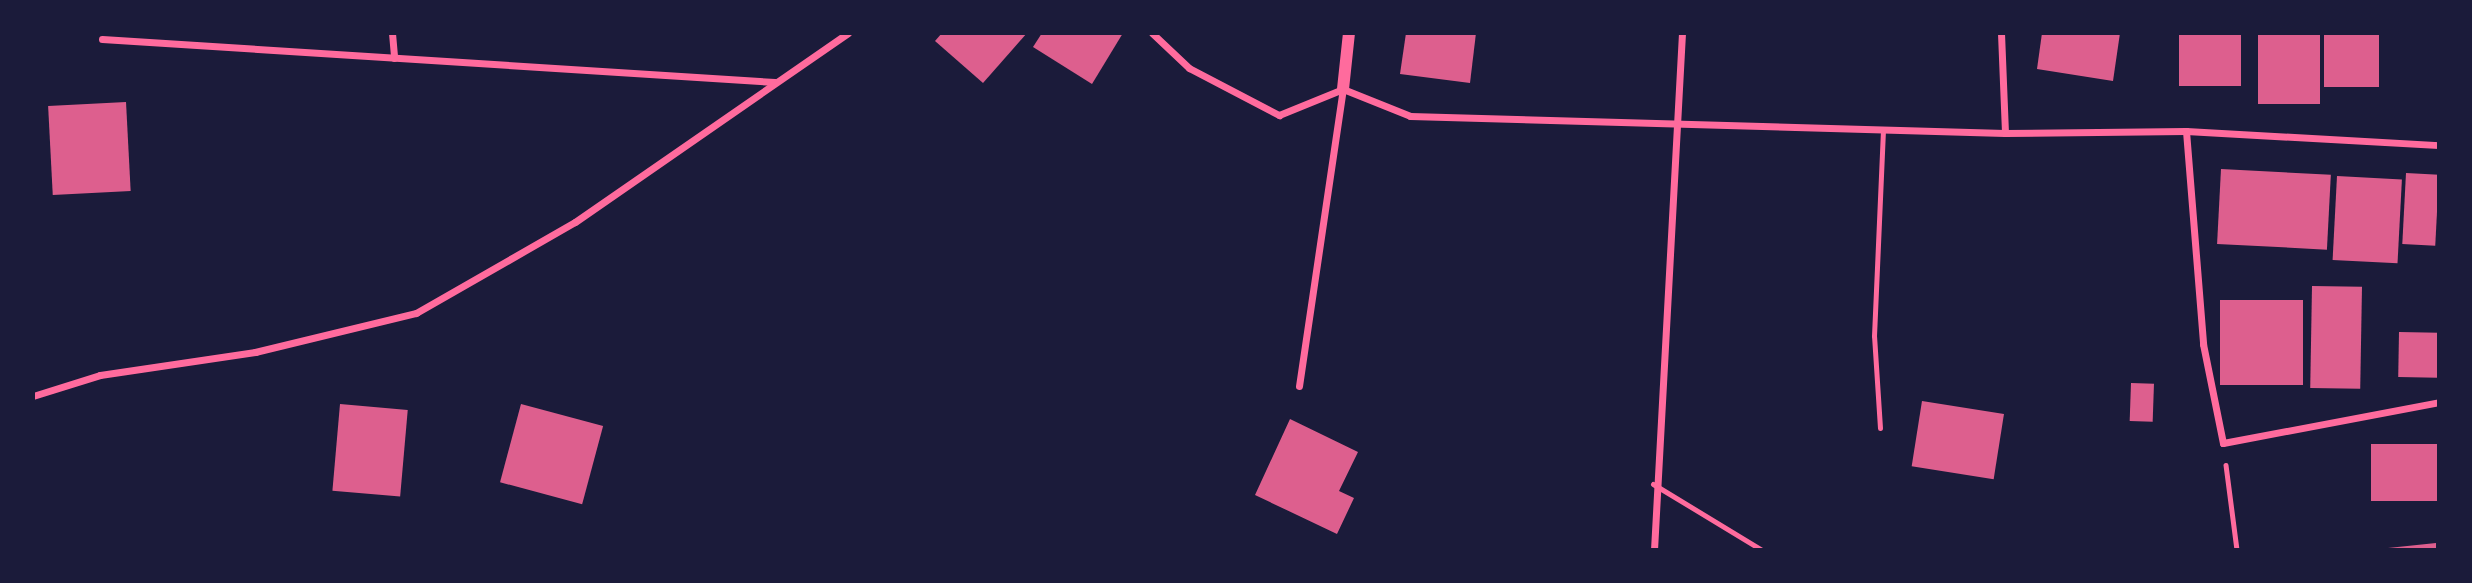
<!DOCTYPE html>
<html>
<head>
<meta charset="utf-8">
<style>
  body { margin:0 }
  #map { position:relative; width:2472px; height:583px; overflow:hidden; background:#1b1b3a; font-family:Inter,sans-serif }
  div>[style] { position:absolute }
  .building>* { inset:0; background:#dd5f8e; transform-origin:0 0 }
  .path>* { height:4.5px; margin:-2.25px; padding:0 2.25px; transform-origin:2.25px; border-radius:2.25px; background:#ff6b9d }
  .service>* { height:5px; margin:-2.5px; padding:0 2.5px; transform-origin:2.5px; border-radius:2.5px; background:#ff6b9d }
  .minor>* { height:7px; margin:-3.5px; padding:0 3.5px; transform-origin:3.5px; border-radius:3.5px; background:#ff6b9d }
  .tertiary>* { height:12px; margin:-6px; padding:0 6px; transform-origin:6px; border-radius:6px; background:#ff6b9d }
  span { translate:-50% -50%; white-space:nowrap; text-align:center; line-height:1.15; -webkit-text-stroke:5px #1b1b3a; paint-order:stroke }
  .frame { position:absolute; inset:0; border:35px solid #1b1b3a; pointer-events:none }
</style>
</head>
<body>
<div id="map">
  <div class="building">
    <div style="clip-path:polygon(942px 33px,1027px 33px,983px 83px,935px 41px)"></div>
    <div style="clip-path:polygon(1042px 33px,1123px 33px,1092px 84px,1033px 47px)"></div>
    <div style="clip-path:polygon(1406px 33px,1476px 33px,1470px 83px,1400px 74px)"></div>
    <div style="clip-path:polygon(2042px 33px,2120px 33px,2113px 81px,2037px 69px)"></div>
    <div style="left:2179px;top:33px;width:62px;height:53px"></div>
    <div style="left:2258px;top:33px;width:62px;height:71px"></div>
    <div style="left:2324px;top:33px;width:55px;height:54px"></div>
    <div style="left:126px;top:102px;width:89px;height:78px;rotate:87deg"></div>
    <div style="left:2221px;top:169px;width:110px;height:75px;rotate:3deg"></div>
    <div style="left:2406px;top:173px;width:33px;height:71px;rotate:3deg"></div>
    <div style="left:2337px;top:176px;width:65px;height:84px;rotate:3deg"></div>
    <div style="left:2312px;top:286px;width:50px;height:102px;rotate:1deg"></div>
    <div style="left:2220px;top:300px;width:83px;height:85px"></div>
    <div style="left:2399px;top:332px;width:40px;height:45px;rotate:1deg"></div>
    <div style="left:2131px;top:383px;width:23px;height:38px;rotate:2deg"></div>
    <div style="left:1922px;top:401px;width:83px;height:66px;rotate:9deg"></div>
    <div style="left:340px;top:404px;width:68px;height:87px;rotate:5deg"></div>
    <div style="left:521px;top:404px;width:85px;height:81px;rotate:15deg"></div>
    <div style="clip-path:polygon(1290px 419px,1358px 452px,1339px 491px,1354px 498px,1337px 534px,1255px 495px)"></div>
    <div style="left:2439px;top:444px;width:57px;height:68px;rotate:90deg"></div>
    <div style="clip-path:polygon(2436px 543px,2436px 550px,2388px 550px,2388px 548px)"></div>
  </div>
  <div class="path">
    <div style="left:2226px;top:465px;width:86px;rotate:82.6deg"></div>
  </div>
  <div class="service">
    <div style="left:1880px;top:428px;width:92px;rotate:-93.7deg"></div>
    <div style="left:1874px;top:336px;width:206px;rotate:-87.5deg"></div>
    <div style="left:1653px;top:484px;width:127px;rotate:31.2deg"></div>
  </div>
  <div class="minor">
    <div style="left:392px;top:33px;width:25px;rotate:85deg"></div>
    <div style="left:1152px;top:33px;width:51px;rotate:43.4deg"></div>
    <div style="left:1189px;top:68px;width:102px;rotate:27.6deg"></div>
    <div style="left:1279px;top:115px;width:69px;rotate:-22.1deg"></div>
    <div style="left:2001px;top:33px;width:100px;rotate:87.7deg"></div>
    <div style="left:102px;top:39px;width:674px;rotate:3.66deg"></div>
    <div style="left:1343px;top:89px;width:72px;rotate:21.9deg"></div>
    <div style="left:1410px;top:116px;width:595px;rotate:1.64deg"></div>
    <div style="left:2005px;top:133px;width:181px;rotate:-0.6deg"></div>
    <div style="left:2186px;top:131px;width:253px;rotate:3.2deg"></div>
    <div style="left:2186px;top:131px;width:214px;rotate:85.4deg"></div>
    <div style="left:2203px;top:344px;width:101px;rotate:78.6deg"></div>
    <div style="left:2223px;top:443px;width:220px;rotate:-10.7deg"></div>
    <div style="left:1299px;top:386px;width:300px;rotate:-81.6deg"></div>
    <div style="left:33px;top:396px;width:70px;rotate:-17.4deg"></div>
    <div style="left:100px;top:375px;width:157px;rotate:-8.4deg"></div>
    <div style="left:255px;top:352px;width:166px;rotate:-13.6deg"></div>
    <div style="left:416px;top:313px;width:183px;rotate:-29.8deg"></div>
    <div style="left:575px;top:222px;width:332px;rotate:-34.7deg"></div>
    <div style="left:1654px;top:550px;width:518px;rotate:-86.9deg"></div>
  </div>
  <div class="tertiary">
    <div style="left:1343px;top:89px;width:56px;rotate:-83.9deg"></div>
  </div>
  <div class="frame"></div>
</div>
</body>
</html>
